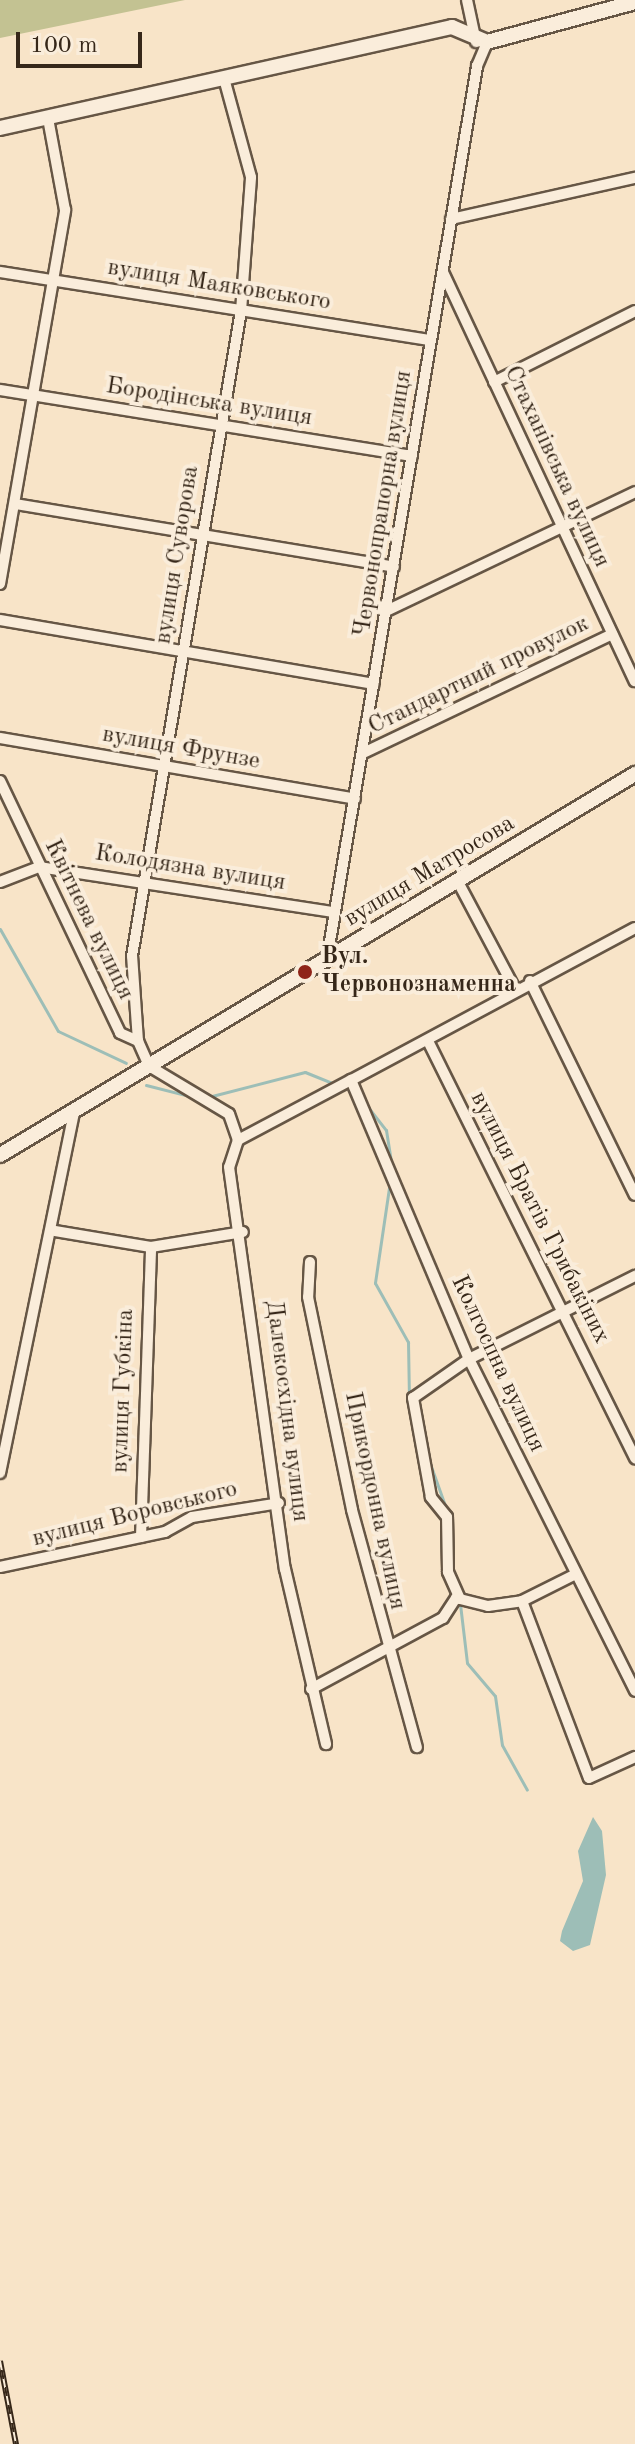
<!DOCTYPE html>
<html>
<head>
<meta charset="utf-8">
<style>
  body { margin:0 }
  #map { position:relative; width:635px; height:2444px; overflow:hidden; background:#f8e4c8; font-family:"Old Standard TT",serif }
  div>[style] { position:absolute }
  .green>* { inset:0; background:#c3c292 }
  .water>* { inset:0; background:#9dbeb7 }
  .stream>* { height:3px; margin:-1.5px; padding:0 1.5px; transform-origin:1.5px; border-radius:1.5px; background:#9dbeb7 }
  .roads { filter:drop-shadow(2px 0 #665645) drop-shadow(-2px 0 #665645) drop-shadow(0 2px #665645) drop-shadow(0 -2px #665645) }
  .street>* { height:10px; margin:-5px; padding:0 5px; transform-origin:5px; border-radius:5px; background:#faeddb }
  .secondary>* { height:14px; margin:-7px; padding:0 7px; transform-origin:7px; border-radius:7px; background:#faeddb }
  .rail>* { height:6px; margin-top:-3px; transform-origin:0; background:repeating-linear-gradient(90deg,#faeddb 0 9px,#362719 0 18px); box-sizing:border-box; border-block:2px solid #362719 }
  .dots>* { width:22px; height:22px; translate:-50% -50%; box-sizing:border-box; border:4px solid #faeddb; border-radius:50% }
  span { translate:-50% -50%; white-space:nowrap; text-align:center; line-height:1.15; -webkit-text-stroke:8px #faeddb; paint-order:stroke }
  .street-label { font-size:24px; color:#362719 }
  .poi-label { font-size:24px; color:#362719; font-weight:700 }
  .left { translate:0 -50%; text-align:left }
  .scale { position:absolute; left:16px; top:32px; width:126px; height:36px; box-sizing:border-box; border:4px solid #362719; border-top:0; padding-left:10px; font-size:24px; line-height:28px; white-space:nowrap; color:#362719; -webkit-text-stroke:6px #faeddb; paint-order:stroke }
</style>
</head>
<body>
<div id="map">
  <div class="green">
    <div style="clip-path:polygon(0 0,185px 0,0 38px)"></div>
  </div>
  <div class="water">
    <div style="clip-path:polygon(593px 1817px,602px 1831px,606px 1875px,590px 1945px,573px 1951px,560px 1941px,562px 1931px,583px 1881px,578px 1851px)"></div>
  </div>
  <div class="stream">
    <div style="left:0;top:929px;width:117px;rotate:60.4deg"></div>
    <div style="left:58px;top:1031px;width:75px;rotate:25.2deg"></div>
    <div style="left:146px;top:1085px;width:44px;rotate:14.3deg"></div>
    <div style="left:208px;top:1097px;width:100px;rotate:-14.5deg"></div>
    <div style="left:305px;top:1072px;width:31px;rotate:22deg"></div>
    <div style="left:364px;top:1102px;width:36px;rotate:52deg"></div>
    <div style="left:386px;top:1130px;width:36px;rotate:81deg"></div>
    <div style="left:390px;top:1181px;width:103px;rotate:98.4deg"></div>
    <div style="left:375px;top:1283px;width:68px;rotate:60.8deg"></div>
    <div style="left:408px;top:1342px;width:56px;rotate:89deg"></div>
    <div style="left:428px;top:1458px;width:56px;rotate:70.3deg"></div>
    <div style="left:460px;top:1604px;width:59px;rotate:83.2deg"></div>
    <div style="left:467px;top:1663px;width:43px;rotate:49.7deg"></div>
    <div style="left:495px;top:1696px;width:49px;rotate:81.9deg"></div>
    <div style="left:502px;top:1745px;width:51px;rotate:60.9deg"></div>
  </div>
  <div class="roads">
    <div class="street">
      <div style="left:467px;top:0;width:43px;rotate:77.9deg"></div>
      <div style="left:451px;top:219px;width:189px;rotate:-12.6deg"></div>
      <div style="left:0;top:272px;width:436px;rotate:9deg"></div>
      <div style="left:443px;top:272px;width:452px;rotate:64.9deg"></div>
      <div style="left:494px;top:382px;width:158px;rotate:-26.7deg"></div>
      <div style="left:0;top:390px;width:417px;rotate:9.1deg"></div>
      <div style="left:15px;top:504px;width:384px;rotate:9.4deg"></div>
      <div style="left:0;top:584px;width:380px;rotate:-80.1deg"></div>
      <div style="left:65px;top:210px;width:94px;rotate:-100.5deg"></div>
      <div style="left:386px;top:611px;width:276px;rotate:-25.5deg"></div>
      <div style="left:0;top:620px;width:379px;rotate:9.7deg"></div>
      <div style="left:0;top:738px;width:360px;rotate:9.7deg"></div>
      <div style="left:363px;top:753px;width:276px;rotate:-25.5deg"></div>
      <div style="left:0;top:781px;width:279px;rotate:64.5deg"></div>
      <div style="left:120px;top:1033px;width:20px;rotate:24deg"></div>
      <div style="left:138px;top:1041px;width:27px;rotate:66deg"></div>
      <div style="left:149px;top:1066px;width:93px;rotate:31deg"></div>
      <div style="left:229px;top:1114px;width:28px;rotate:71deg"></div>
      <div style="left:457px;top:880px;width:123px;rotate:62deg"></div>
      <div style="left:0;top:882px;width:42px;rotate:-21deg"></div>
      <div style="left:39px;top:867px;width:298px;rotate:8.7deg"></div>
      <div style="left:635px;top:928px;width:322px;rotate:151.8deg"></div>
      <div style="left:351px;top:1080px;width:303px;rotate:67.1deg"></div>
      <div style="left:469px;top:1359px;width:371px;rotate:63.4deg"></div>
      <div style="left:327px;top:959px;width:906px;rotate:-80.46deg"></div>
      <div style="left:477px;top:66px;width:26px;rotate:-67deg"></div>
      <div style="left:530px;top:981px;width:238px;rotate:63.9deg"></div>
      <div style="left:138px;top:1041px;width:85px;rotate:-94deg"></div>
      <div style="left:132px;top:956px;width:654px;rotate:-80.41deg"></div>
      <div style="left:241px;top:311px;width:134px;rotate:-85.7deg"></div>
      <div style="left:251px;top:177px;width:103px;rotate:-105.3deg"></div>
      <div style="left:428px;top:1041px;width:466px;rotate:63.6deg"></div>
      <div style="left:238px;top:1140px;width:28px;rotate:108deg"></div>
      <div style="left:229px;top:1167px;width:406px;rotate:82.1deg"></div>
      <div style="left:285px;top:1569px;width:180px;rotate:76.8deg"></div>
      <div style="left:238px;top:1140px;width:128px;rotate:-28deg"></div>
      <div style="left:55px;top:1231px;width:97px;rotate:9.5deg"></div>
      <div style="left:151px;top:1247px;width:93px;rotate:-9.3deg"></div>
      <div style="left:310px;top:1262px;width:35px;rotate:93deg"></div>
      <div style="left:308px;top:1297px;width:217px;rotate:78.3deg"></div>
      <div style="left:352px;top:1510px;width:246px;rotate:74.7deg"></div>
      <div style="left:0;top:1473px;width:372px;rotate:-78.4deg"></div>
      <div style="left:141px;top:1537px;width:290px;rotate:-88deg"></div>
      <div style="left:0;top:1567px;width:169px;rotate:-12deg"></div>
      <div style="left:165px;top:1532px;width:31px;rotate:-29deg"></div>
      <div style="left:192px;top:1517px;width:88px;rotate:-9.1deg"></div>
      <div style="left:460px;top:1599px;width:30px;rotate:-114deg"></div>
      <div style="left:448px;top:1572px;width:55px;rotate:-91deg"></div>
      <div style="left:447px;top:1517px;width:26px;rotate:-129deg"></div>
      <div style="left:431px;top:1497px;width:101px;rotate:-100.3deg"></div>
      <div style="left:413px;top:1398px;width:68px;rotate:-34.9deg"></div>
      <div style="left:469px;top:1359px;width:186px;rotate:-26.6deg"></div>
      <div style="left:522px;top:1601px;width:189px;rotate:69.3deg"></div>
      <div style="left:589px;top:1778px;width:51px;rotate:-24.5deg"></div>
      <div style="left:522px;top:1601px;width:60px;rotate:-26.6deg"></div>
      <div style="left:311px;top:1689px;width:150px;rotate:-28.3deg"></div>
      <div style="left:443px;top:1618px;width:24px;rotate:-57deg"></div>
      <div style="left:456px;top:1598px;width:33px;rotate:14deg"></div>
      <div style="left:488px;top:1606px;width:34px;rotate:-8deg"></div>
    </div>
    <div class="secondary">
      <div style="left:0;top:128px;width:463px;rotate:-12.6deg"></div>
      <div style="left:452px;top:27px;width:38px;rotate:23deg"></div>
      <div style="left:487px;top:42px;width:153px;rotate:-15.1deg"></div>
      <div style="left:0;top:1155px;width:741px;rotate:-30.96deg"></div>
    </div>
  </div>
  <div class="rail">
    <div style="left:0;top:2361px;width:85px;rotate:79.1deg"></div>
  </div>
  <div class="dots">
    <div style="left:305px;top:972px;background:#8f2418"></div>
  </div>
  <div class="street-label">
    <span style="left:219px;top:286px;rotate:9deg">вулиця Маяковського</span>
    <span style="left:209px;top:403px;rotate:9deg">Бородінська вулиця</span>
    <span style="left:556px;top:467px;rotate:65deg">Стаханівська вулиця</span>
    <span style="left:384px;top:504px;rotate:-81deg">Червонопрапорна вулиця</span>
    <span style="left:178px;top:555px;rotate:-81deg">вулиця Суворова</span>
    <span style="left:479px;top:676px;rotate:-26deg">Стандартний провулок</span>
    <span style="left:181px;top:749px;rotate:10deg">вулиця Фрунзе</span>
    <span style="left:190px;top:869px;rotate:9deg">Колодязна вулиця</span>
    <span style="left:430px;top:872px;rotate:-31deg">вулиця Матросова</span>
    <span style="left:88px;top:920px;rotate:64deg">Квітнева вулиця</span>
    <span style="left:539px;top:1218px;rotate:63deg">вулиця Братів Грибакіних</span>
    <span style="left:497px;top:1364px;rotate:65deg">Колгоспна вулиця</span>
    <span style="left:124px;top:1391px;rotate:-88deg">вулиця Губкіна</span>
    <span style="left:286px;top:1411px;rotate:83deg">Далекосхідна вулиця</span>
    <span style="left:374px;top:1501px;rotate:78deg">Прикордонна вулиця</span>
    <span style="left:135px;top:1515px;rotate:-14deg">вулиця Воровського</span>
  </div>
  <div class="poi-label">
    <span class="left" style="left:321px;top:972px">Вул.<br>Червонознаменна</span>
  </div>
  <div class="scale">100 m</div>
</div>
</body>
</html>
